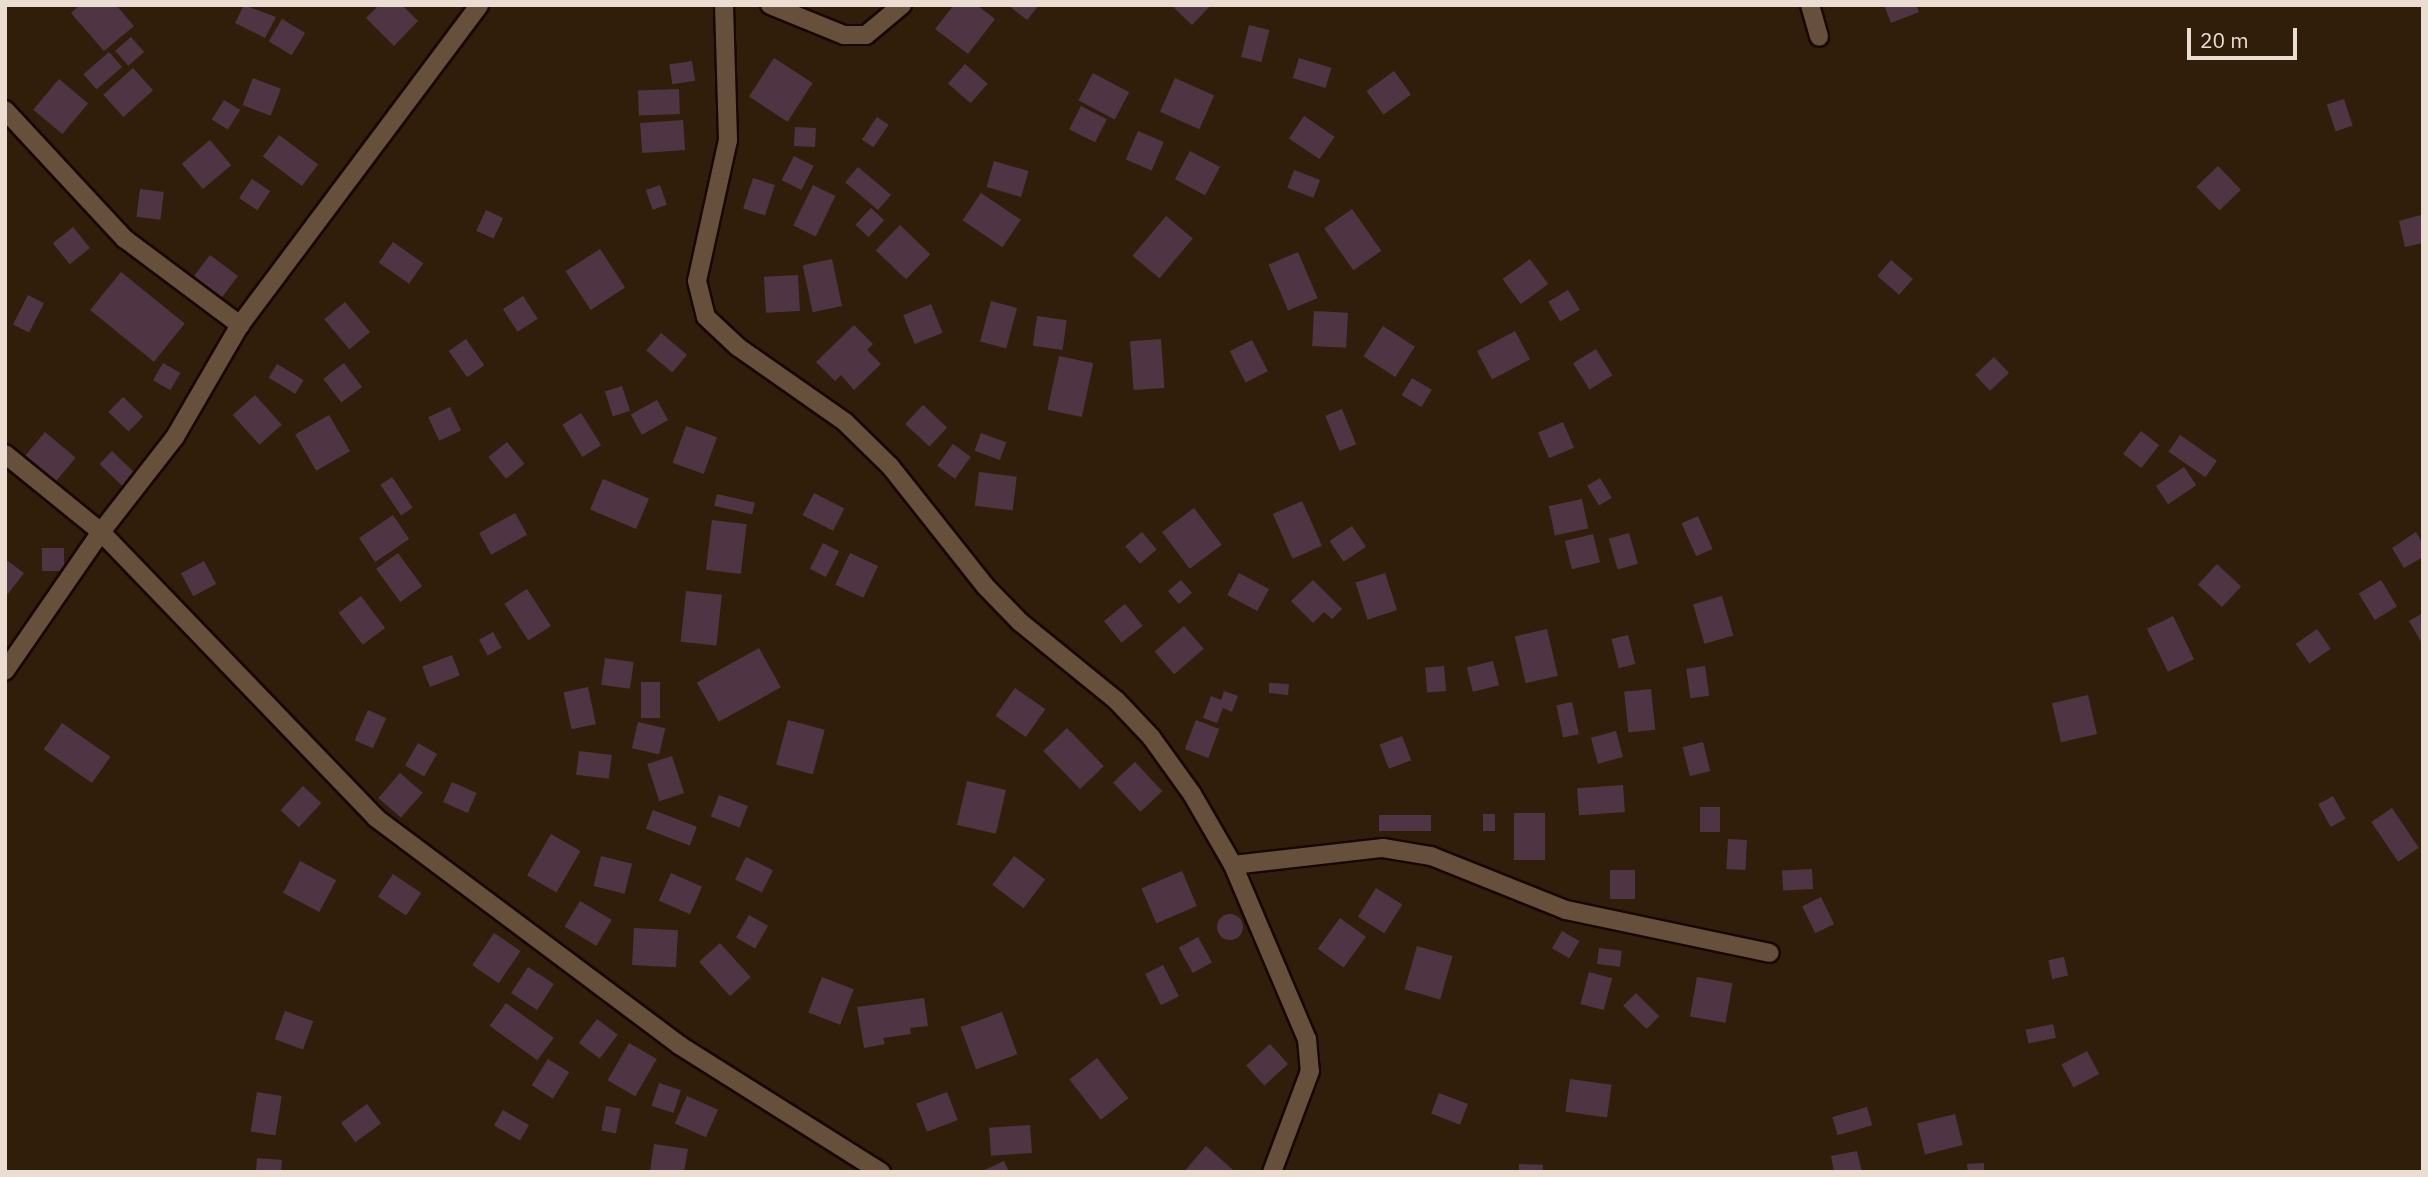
<!DOCTYPE html>
<html>
<head>
<meta charset="utf-8">
<style>
  body { margin:0 }
  #map { position:relative; width:2428px; height:1177px; overflow:hidden; background:#311e0a; font-family:"IBM Plex Sans",sans-serif }
  div>[style] { position:absolute }
  .building>* { inset:0; background:#4f3543; transform-origin:0 0 }
  .round { border-radius:50% }
  .roads { filter:drop-shadow(2px 0 #180700) drop-shadow(-2px 0 #180700) drop-shadow(0 2px #180700) drop-shadow(0 -2px #180700) }
  .minor>* { height:18px; margin:-9px; padding:0 9px; transform-origin:9px; border-radius:9px; background:#66503b }
  span { translate:-50% -50%; white-space:nowrap; text-align:center; line-height:1.15; -webkit-text-stroke:5px #311e0a; paint-order:stroke }
  .frame { position:absolute; inset:0; border:7px solid #ebddd1; pointer-events:none }
  .scale { position:absolute; left:2187px; top:28px; width:110px; height:32px; box-sizing:border-box; border:4px solid #ebddd1; border-top:0; padding-left:9px; font-size:21px; line-height:24px; white-space:nowrap; color:#ebddd1; -webkit-text-stroke:5px #311e0a; paint-order:stroke }
</style>
</head>
<body>
<div id="map">
  <div class="building">
    <div style="clip-path:polygon(80px 5px,116px 5px,134px 26px,104px 51px,71px 13px)"></div>
    <div style="clip-path:polygon(244px 5px,276px 17px,265px 38px,235px 23px)"></div>
    <div style="clip-path:polygon(379px 5px,402px 5px,418px 21px,394px 46px,366px 18px)"></div>
    <div style="clip-path:polygon(954px 5px,977px 5px,995px 19px,968px 54px,935px 29px)"></div>
    <div style="clip-path:polygon(1008px 5px,1039px 5px,1027px 20px)"></div>
    <div style="clip-path:polygon(1171px 5px,1211px 5px,1192px 25px)"></div>
    <div style="clip-path:polygon(1884px 5px,1916px 5px,1919px 12px,1891px 23px)"></div>
    <div style="left:282px;top:19px;width:27px;height:26px;rotate:31deg"></div>
    <div style="left:1249px;top:25px;width:21px;height:33px;rotate:14deg"></div>
    <div style="left:131px;top:37px;width:20px;height:21px;rotate:49deg"></div>
    <div style="left:109px;top:52px;width:20px;height:34px;rotate:49deg"></div>
    <div style="left:774px;top:58px;width:46px;height:46px;rotate:33deg"></div>
    <div style="left:1299px;top:58px;width:34px;height:21px;rotate:17deg"></div>
    <div style="left:692px;top:61px;width:20px;height:23px;rotate:81deg"></div>
    <div style="left:965px;top:64px;width:30px;height:26px;rotate:41deg"></div>
    <div style="left:133px;top:68px;width:30px;height:40px;rotate:48deg"></div>
    <div style="left:1394px;top:71px;width:29px;height:34px;rotate:54deg"></div>
    <div style="left:1093px;top:73px;width:41px;height:31px;rotate:28deg"></div>
    <div style="left:253px;top:78px;width:30px;height:29px;rotate:21deg"></div>
    <div style="left:1175px;top:78px;width:43px;height:37px;rotate:24deg"></div>
    <div style="left:59px;top:79px;width:38px;height:40px;rotate:40deg"></div>
    <div style="left:679px;top:89px;width:25px;height:41px;rotate:88deg"></div>
    <div style="left:2344px;top:99px;width:28px;height:18px;rotate:72deg"></div>
    <div style="left:224px;top:100px;width:19px;height:23px;rotate:32deg"></div>
    <div style="left:1081px;top:106px;width:29px;height:26px;rotate:27deg"></div>
    <div style="left:1304px;top:116px;width:37px;height:27px;rotate:34deg"></div>
    <div style="left:877px;top:117px;width:14px;height:27px;rotate:34deg"></div>
    <div style="left:683px;top:120px;width:30px;height:43px;rotate:86deg"></div>
    <div style="left:795px;top:127px;width:21px;height:19px;rotate:3deg"></div>
    <div style="left:1138px;top:131px;width:28px;height:31px;rotate:23deg"></div>
    <div style="left:279px;top:135px;width:49px;height:27px;rotate:37deg"></div>
    <div style="left:210px;top:140px;width:33px;height:37px;rotate:50deg"></div>
    <div style="left:1190px;top:151px;width:34px;height:32px;rotate:28deg"></div>
    <div style="left:794px;top:156px;width:22px;height:27px;rotate:27deg"></div>
    <div style="left:994px;top:161px;width:36px;height:27px;rotate:16deg"></div>
    <div style="left:2218px;top:166px;width:33px;height:30px;rotate:46deg"></div>
    <div style="left:858px;top:167px;width:43px;height:20px;rotate:40deg"></div>
    <div style="left:1294px;top:170px;width:28px;height:19px;rotate:21deg"></div>
    <div style="left:753px;top:178px;width:23px;height:32px;rotate:18deg"></div>
    <div style="left:252px;top:179px;width:22px;height:23px;rotate:34deg"></div>
    <div style="left:660px;top:185px;width:21px;height:15px;rotate:71deg"></div>
    <div style="left:813px;top:185px;width:25px;height:45px;rotate:26deg"></div>
    <div style="left:140px;top:189px;width:24px;height:28px;rotate:7deg"></div>
    <div style="left:981px;top:193px;width:48px;height:33px;rotate:34deg"></div>
    <div style="left:871px;top:208px;width:18px;height:23px;rotate:43deg"></div>
    <div style="left:1352px;top:209px;width:51px;height:34px;rotate:55deg"></div>
    <div style="left:486px;top:210px;width:19px;height:23px;rotate:25deg"></div>
    <div style="clip-path:polygon(2421px 215px,2423px 243px,2405px 247px,2399px 221px)"></div>
    <div style="left:1166px;top:216px;width:35px;height:52px;rotate:40deg"></div>
    <div style="left:900px;top:225px;width:42px;height:35px;rotate:44deg"></div>
    <div style="left:73px;top:227px;width:27px;height:26px;rotate:51deg"></div>
    <div style="left:393px;top:242px;width:37px;height:25px;rotate:35deg"></div>
    <div style="left:600px;top:249px;width:46px;height:41px;rotate:57deg"></div>
    <div style="left:1298px;top:252px;width:50px;height:32px;rotate:67deg"></div>
    <div style="left:210px;top:255px;width:35px;height:28px;rotate:37deg"></div>
    <div style="left:832px;top:259px;width:48px;height:30px;rotate:78deg"></div>
    <div style="left:1530px;top:259px;width:31px;height:34px;rotate:54deg"></div>
    <div style="left:1891px;top:260px;width:29px;height:21px;rotate:41deg"></div>
    <div style="left:121px;top:272px;width:82px;height:49px;rotate:39deg"></div>
    <div style="left:798px;top:275px;width:36px;height:34px;rotate:87deg"></div>
    <div style="left:1568px;top:290px;width:23px;height:23px;rotate:59deg"></div>
    <div style="left:28px;top:295px;width:18px;height:33px;rotate:27deg"></div>
    <div style="left:523px;top:296px;width:27px;height:24px;rotate:57deg"></div>
    <div style="left:991px;top:301px;width:27px;height:42px;rotate:15deg"></div>
    <div style="left:345px;top:302px;width:39px;height:27px;rotate:50deg"></div>
    <div style="left:931px;top:304px;width:31px;height:30px;rotate:68deg"></div>
    <div style="left:1314px;top:311px;width:34px;height:35px;rotate:3deg"></div>
    <div style="left:1037px;top:316px;width:30px;height:30px;rotate:8deg"></div>
    <div style="clip-path:polygon(854px 325px,873px 344px,867px 350px,881px 364px,854px 390px,841px 375px,835px 381px,816px 362px)"></div>
    <div style="left:1383px;top:326px;width:38px;height:36px;rotate:33deg"></div>
    <div style="left:1515px;top:331px;width:32px;height:43px;rotate:62deg"></div>
    <div style="left:661px;top:333px;width:34px;height:23px;rotate:40deg"></div>
    <div style="left:466px;top:339px;width:32px;height:21px;rotate:55deg"></div>
    <div style="left:1161px;top:339px;width:49px;height:31px;rotate:86deg"></div>
    <div style="left:1252px;top:340px;width:35px;height:25px;rotate:63deg"></div>
    <div style="left:1596px;top:349px;width:31px;height:27px;rotate:58deg"></div>
    <div style="left:1059px;top:356px;width:35px;height:55px;rotate:12deg"></div>
    <div style="left:1994px;top:357px;width:22px;height:26px;rotate:47deg"></div>
    <div style="left:163px;top:363px;width:20px;height:20px;rotate:30deg"></div>
    <div style="left:344px;top:363px;width:30px;height:26px;rotate:53deg"></div>
    <div style="left:277px;top:364px;width:31px;height:16px;rotate:31deg"></div>
    <div style="left:1412px;top:378px;width:23px;height:20px;rotate:31deg"></div>
    <div style="left:622px;top:386px;width:26px;height:18px;rotate:72deg"></div>
    <div style="left:255px;top:395px;width:40px;height:30px;rotate:48deg"></div>
    <div style="left:123px;top:397px;width:28px;height:21px;rotate:44deg"></div>
    <div style="left:657px;top:400px;width:23px;height:30px;rotate:61deg"></div>
    <div style="left:923px;top:405px;width:33px;height:26px;rotate:43deg"></div>
    <div style="left:450px;top:407px;width:26px;height:24px;rotate:65deg"></div>
    <div style="left:1342px;top:409px;width:38px;height:18px;rotate:68deg"></div>
    <div style="left:581px;top:413px;width:38px;height:22px;rotate:58deg"></div>
    <div style="left:329px;top:415px;width:42px;height:39px;rotate:60deg"></div>
    <div style="left:1563px;top:422px;width:28px;height:27px;rotate:67deg"></div>
    <div style="left:686px;top:426px;width:33px;height:39px;rotate:20deg"></div>
    <div style="left:2141px;top:431px;width:23px;height:29px;rotate:38deg"></div>
    <div style="left:45px;top:432px;width:40px;height:32px;rotate:40deg"></div>
    <div style="left:981px;top:433px;width:27px;height:19px;rotate:20deg"></div>
    <div style="left:2180px;top:435px;width:45px;height:20px;rotate:35deg"></div>
    <div style="left:507px;top:442px;width:28px;height:24px;rotate:51deg"></div>
    <div style="left:953px;top:444px;width:22px;height:27px;rotate:36deg"></div>
    <div style="left:112px;top:451px;width:33px;height:18px;rotate:44deg"></div>
    <div style="left:2184px;top:467px;width:22px;height:34px;rotate:56deg"></div>
    <div style="left:979px;top:472px;width:38px;height:34px;rotate:7deg"></div>
    <div style="left:392px;top:477px;width:37px;height:14px;rotate:56deg"></div>
    <div style="left:1600px;top:478px;width:23px;height:15px;rotate:59deg"></div>
    <div style="left:603px;top:479px;width:50px;height:33px;rotate:23deg"></div>
    <div style="left:814px;top:493px;width:34px;height:25px;rotate:27deg"></div>
    <div style="left:717px;top:494px;width:39px;height:12px;rotate:13deg"></div>
    <div style="left:1582px;top:499px;width:30px;height:34px;rotate:78deg"></div>
    <div style="left:1302px;top:501px;width:49px;height:32px;rotate:66deg"></div>
    <div style="left:1194px;top:508px;width:46px;height:40px;rotate:53deg"></div>
    <div style="left:515px;top:513px;width:25px;height:41px;rotate:61deg"></div>
    <div style="left:393px;top:515px;width:29px;height:41px;rotate:56deg"></div>
    <div style="left:1698px;top:516px;width:36px;height:18px;rotate:66deg"></div>
    <div style="left:712px;top:520px;width:35px;height:50px;rotate:7deg"></div>
    <div style="left:1352px;top:526px;width:25px;height:27px;rotate:56deg"></div>
    <div style="left:1142px;top:532px;width:23px;height:22px;rotate:50deg"></div>
    <div style="clip-path:polygon(2416px 532px,2423px 544px,2423px 557px,2404px 568px,2392px 548px)"></div>
    <div style="left:1629px;top:533px;width:32px;height:21px;rotate:74deg"></div>
    <div style="left:1593px;top:534px;width:29px;height:29px;rotate:76deg"></div>
    <div style="left:823px;top:543px;width:18px;height:29px;rotate:27deg"></div>
    <div style="left:42px;top:548px;width:22px;height:23px"></div>
    <div style="left:398px;top:553px;width:41px;height:27px;rotate:54deg"></div>
    <div style="left:850px;top:553px;width:31px;height:35px;rotate:25deg"></div>
    <div style="clip-path:polygon(5px 559px,24px 573px,8px 594px,5px 592px)"></div>
    <div style="left:204px;top:561px;width:26px;height:26px;rotate:62deg"></div>
    <div style="left:2217px;top:564px;width:33px;height:28px;rotate:43deg"></div>
    <div style="left:1239px;top:573px;width:34px;height:25px;rotate:28deg"></div>
    <div style="left:1385px;top:573px;width:39px;height:31px;rotate:72deg"></div>
    <div style="left:1181px;top:580px;width:17px;height:17px;rotate:50deg"></div>
    <div style="clip-path:polygon(1313px 580px,1342px 609px,1332px 619px,1324px 612px,1313px 623px,1291px 601px)"></div>
    <div style="left:2381px;top:580px;width:31px;height:26px;rotate:59deg"></div>
    <div style="left:527px;top:589px;width:44px;height:27px;rotate:57deg"></div>
    <div style="left:686px;top:591px;width:36px;height:51px;rotate:6deg"></div>
    <div style="left:361px;top:596px;width:40px;height:28px;rotate:53deg"></div>
    <div style="left:1722px;top:596px;width:41px;height:30px;rotate:74deg"></div>
    <div style="left:1125px;top:604px;width:28px;height:27px;rotate:51deg"></div>
    <div style="clip-path:polygon(2423px 613px,2423px 645px,2409px 621px)"></div>
    <div style="left:2173px;top:616px;width:48px;height:29px;rotate:64deg"></div>
    <div style="left:1184px;top:626px;width:30px;height:39px;rotate:49deg"></div>
    <div style="left:1547px;top:629px;width:48px;height:33px;rotate:77deg"></div>
    <div style="left:2317px;top:629px;width:24px;height:26px;rotate:55deg"></div>
    <div style="left:493px;top:632px;width:18px;height:16px;rotate:61deg"></div>
    <div style="left:1628px;top:635px;width:30px;height:17px;rotate:76deg"></div>
    <div style="left:759px;top:648px;width:45px;height:71px;rotate:61deg"></div>
    <div style="left:452px;top:655px;width:22px;height:32px;rotate:69deg"></div>
    <div style="left:605px;top:658px;width:29px;height:27px;rotate:8deg"></div>
    <div style="left:1493px;top:661px;width:25px;height:27px;rotate:76deg"></div>
    <div style="left:1444px;top:666px;width:25px;height:19px;rotate:85deg"></div>
    <div style="left:1705px;top:666px;width:30px;height:19px;rotate:82deg"></div>
    <div style="left:660px;top:682px;width:36px;height:19px;rotate:90deg"></div>
    <div style="clip-path:polygon(1269px 683px,1289px 684px,1288px 695px,1269px 693px)"></div>
    <div style="left:588px;top:687px;width:38px;height:25px;rotate:78deg"></div>
    <div style="left:1015px;top:688px;width:37px;height:34px;rotate:35deg"></div>
    <div style="left:1651px;top:689px;width:41px;height:27px;rotate:84deg"></div>
    <div style="clip-path:polygon(1224px 691px,1238px 696px,1232px 712px,1223px 708px,1217px 723px,1203px 718px,1211px 696px,1221px 700px)"></div>
    <div style="left:2088px;top:695px;width:40px;height:37px;rotate:77deg"></div>
    <div style="left:1572px;top:702px;width:33px;height:16px;rotate:78deg"></div>
    <div style="left:368px;top:710px;width:20px;height:33px;rotate:24deg"></div>
    <div style="left:788px;top:720px;width:38px;height:46px;rotate:15deg"></div>
    <div style="left:1196px;top:720px;width:25px;height:31px;rotate:21deg"></div>
    <div style="left:638px;top:722px;width:28px;height:27px;rotate:13deg"></div>
    <div style="left:62px;top:723px;width:59px;height:32px;rotate:35deg"></div>
    <div style="left:1067px;top:728px;width:53px;height:33px;rotate:46deg"></div>
    <div style="left:1616px;top:731px;width:27px;height:26px;rotate:75deg"></div>
    <div style="left:1402px;top:736px;width:26px;height:24px;rotate:69deg"></div>
    <div style="left:1703px;top:742px;width:30px;height:21px;rotate:76deg"></div>
    <div style="left:418px;top:743px;width:22px;height:26px;rotate:30deg"></div>
    <div style="left:579px;top:751px;width:33px;height:24px;rotate:7deg"></div>
    <div style="left:672px;top:756px;width:39px;height:26px;rotate:72deg"></div>
    <div style="left:1135px;top:762px;width:40px;height:30px;rotate:47deg"></div>
    <div style="left:400px;top:773px;width:30px;height:33px;rotate:41deg"></div>
    <div style="left:967px;top:781px;width:40px;height:45px;rotate:13deg"></div>
    <div style="left:452px;top:782px;width:27px;height:22px;rotate:24deg"></div>
    <div style="left:1623px;top:785px;width:27px;height:46px;rotate:86deg"></div>
    <div style="left:303px;top:786px;width:25px;height:33px;rotate:43deg"></div>
    <div style="left:719px;top:795px;width:31px;height:23px;rotate:21deg"></div>
    <div style="left:2333px;top:796px;width:26px;height:17px;rotate:61deg"></div>
    <div style="left:1700px;top:807px;width:20px;height:25px"></div>
    <div style="left:2392px;top:808px;width:48px;height:25px;rotate:56deg"></div>
    <div style="left:653px;top:810px;width:47px;height:20px;rotate:21deg"></div>
    <div style="left:1514px;top:813px;width:31px;height:47px"></div>
    <div style="left:1483px;top:814px;width:12px;height:17px"></div>
    <div style="left:1379px;top:815px;width:52px;height:16px"></div>
    <div style="left:551px;top:834px;width:34px;height:48px;rotate:30deg"></div>
    <div style="left:1728px;top:839px;width:19px;height:30px;rotate:3deg"></div>
    <div style="left:601px;top:856px;width:32px;height:31px;rotate:14deg"></div>
    <div style="left:1014px;top:856px;width:39px;height:36px;rotate:37deg"></div>
    <div style="left:746px;top:857px;width:30px;height:25px;rotate:26deg"></div>
    <div style="left:300px;top:861px;width:41px;height:36px;rotate:28deg"></div>
    <div style="left:1812px;top:869px;width:20px;height:30px;rotate:87deg"></div>
    <div style="left:1610px;top:870px;width:25px;height:29px"></div>
    <div style="left:1182px;top:871px;width:38px;height:44px;rotate:67deg"></div>
    <div style="left:671px;top:873px;width:34px;height:30px;rotate:24deg"></div>
    <div style="left:393px;top:874px;width:34px;height:27px;rotate:34deg"></div>
    <div style="left:1376px;top:888px;width:31px;height:34px;rotate:32deg"></div>
    <div style="left:1821px;top:897px;width:30px;height:21px;rotate:64deg"></div>
    <div style="left:580px;top:901px;width:37px;height:30px;rotate:31deg"></div>
    <div class="round" style="left:1217px;top:914px;width:26px;height:26px"></div>
    <div style="left:749px;top:915px;width:22px;height:26px;rotate:30deg"></div>
    <div style="left:1340px;top:918px;width:32px;height:38px;rotate:36deg"></div>
    <div style="left:634px;top:928px;width:44px;height:37px;rotate:3deg"></div>
    <div style="left:1562px;top:931px;width:20px;height:20px;rotate:30deg"></div>
    <div style="left:494px;top:933px;width:32px;height:39px;rotate:34deg"></div>
    <div style="left:1198px;top:937px;width:29px;height:22px;rotate:61deg"></div>
    <div style="left:720px;top:943px;width:46px;height:28px;rotate:48deg"></div>
    <div style="left:1417px;top:946px;width:37px;height:45px;rotate:16deg"></div>
    <div style="left:1599px;top:948px;width:23px;height:16px;rotate:7deg"></div>
    <div style="left:2064px;top:957px;width:19px;height:16px;rotate:78deg"></div>
    <div style="left:1163px;top:965px;width:35px;height:20px;rotate:63deg"></div>
    <div style="left:528px;top:967px;width:31px;height:31px;rotate:33deg"></div>
    <div style="left:1589px;top:972px;width:24px;height:33px;rotate:15deg"></div>
    <div style="left:822px;top:977px;width:34px;height:38px;rotate:21deg"></div>
    <div style="left:1697px;top:977px;width:36px;height:40px;rotate:10deg"></div>
    <div style="left:1636px;top:993px;width:33px;height:18px;rotate:45deg"></div>
    <div style="clip-path:polygon(924px 998px,928px 1026px,910px 1028px,911px 1034px,883px 1038px,885px 1044px,864px 1048px,857px 1007px)"></div>
    <div style="left:506px;top:1003px;width:59px;height:28px;rotate:36deg"></div>
    <div style="left:285px;top:1011px;width:30px;height:30px;rotate:20deg"></div>
    <div style="left:1002px;top:1012px;width:45px;height:44px;rotate:70deg"></div>
    <div style="left:597px;top:1019px;width:26px;height:30px;rotate:37deg"></div>
    <div style="left:2053px;top:1024px;width:14px;height:28px;rotate:78deg"></div>
    <div style="left:629px;top:1043px;width:32px;height:43px;rotate:30deg"></div>
    <div style="left:1270px;top:1044px;width:27px;height:32px;rotate:48deg"></div>
    <div style="left:2087px;top:1051px;width:26px;height:29px;rotate:62deg"></div>
    <div style="left:1097px;top:1058px;width:51px;height:35px;rotate:52deg"></div>
    <div style="left:548px;top:1059px;width:25px;height:31px;rotate:32deg"></div>
    <div style="left:1570px;top:1079px;width:42px;height:33px;rotate:8deg"></div>
    <div style="left:659px;top:1083px;width:23px;height:24px;rotate:18deg"></div>
    <div style="left:257px;top:1092px;width:25px;height:40px;rotate:9deg"></div>
    <div style="left:947px;top:1092px;width:30px;height:33px;rotate:69deg"></div>
    <div style="left:1439px;top:1093px;width:31px;height:22px;rotate:21deg"></div>
    <div style="left:687px;top:1096px;width:34px;height:30px;rotate:24deg"></div>
    <div style="left:367px;top:1104px;width:24px;height:32px;rotate:54deg"></div>
    <div style="left:606px;top:1106px;width:15px;height:25px;rotate:11deg"></div>
    <div style="left:1867px;top:1107px;width:19px;height:36px;rotate:74deg"></div>
    <div style="left:503px;top:1110px;width:30px;height:18px;rotate:30deg"></div>
    <div style="left:1955px;top:1114px;width:32px;height:39px;rotate:76deg"></div>
    <div style="left:1030px;top:1125px;width:28px;height:41px;rotate:86deg"></div>
    <div style="clip-path:polygon(654px 1144px,688px 1149px,684px 1172px,650px 1172px)"></div>
    <div style="clip-path:polygon(1206px 1146px,1233px 1170px,1232px 1172px,1184px 1172px)"></div>
    <div style="clip-path:polygon(1857px 1151px,1862px 1172px,1834px 1172px,1831px 1156px)"></div>
    <div style="clip-path:polygon(257px 1158px,282px 1160px,281px 1172px,256px 1172px)"></div>
    <div style="clip-path:polygon(1004px 1161px,1009px 1172px,980px 1172px)"></div>
    <div style="clip-path:polygon(1984px 1163px,1984px 1172px,1968px 1172px,1967px 1164px)"></div>
    <div style="left:1519px;top:1164px;width:24px;height:8px;rotate:2deg"></div>
  </div>
  <div class="roads">
    <div class="minor">
      <div style="left:724px;top:5px;width:135px;rotate:88.3deg"></div>
      <div style="left:728px;top:140px;width:144px;rotate:102.4deg"></div>
      <div style="left:697px;top:281px;width:37px;rotate:76deg"></div>
      <div style="left:706px;top:317px;width:44px;rotate:43.2deg"></div>
      <div style="left:738px;top:347px;width:131px;rotate:35deg"></div>
      <div style="left:845px;top:422px;width:63px;rotate:44.4deg"></div>
      <div style="left:890px;top:466px;width:154px;rotate:51.6deg"></div>
      <div style="left:986px;top:587px;width:49px;rotate:45.8deg"></div>
      <div style="left:1020px;top:622px;width:124px;rotate:39.1deg"></div>
      <div style="left:1116px;top:700px;width:51px;rotate:46.6deg"></div>
      <div style="left:1151px;top:737px;width:70px;rotate:54.3deg"></div>
      <div style="left:1192px;top:794px;width:82px;rotate:60deg"></div>
      <div style="left:1233px;top:865px;width:189px;rotate:67deg"></div>
      <div style="left:1307px;top:1039px;width:32px;rotate:85deg"></div>
      <div style="left:1310px;top:1071px;width:108px;rotate:110.6deg"></div>
      <div style="left:770px;top:5px;width:80px;rotate:22.1deg"></div>
      <div style="left:844px;top:35px;width:22px"></div>
      <div style="left:866px;top:35px;width:47px;rotate:-39.8deg"></div>
      <div style="left:1810px;top:5px;width:33px;rotate:74deg"></div>
      <div style="left:5px;top:110px;width:176px;rotate:47.1deg"></div>
      <div style="left:125px;top:239px;width:144px;rotate:36.8deg"></div>
      <div style="left:5px;top:454px;width:124px;rotate:39.1deg"></div>
      <div style="left:101px;top:532px;width:397px;rotate:46.1deg"></div>
      <div style="left:376px;top:818px;width:379px;rotate:36.8deg"></div>
      <div style="left:679px;top:1045px;width:239px;rotate:32.2deg"></div>
      <div style="left:5px;top:671px;width:169px;rotate:-55.4deg"></div>
      <div style="left:101px;top:532px;width:120px;rotate:-52.1deg"></div>
      <div style="left:175px;top:437px;width:129px;rotate:-59.9deg"></div>
      <div style="left:240px;top:325px;width:399px;rotate:-53.2deg"></div>
      <div style="left:1233px;top:865px;width:151px;rotate:-6.5deg"></div>
      <div style="left:1383px;top:848px;width:49px;rotate:9.5deg"></div>
      <div style="left:1431px;top:856px;width:145px;rotate:21.8deg"></div>
      <div style="left:1566px;top:910px;width:208px;rotate:11.9deg"></div>
    </div>
  </div>
  <div class="frame"></div>
  <div class="scale">20 m</div>
</div>
</body>
</html>
